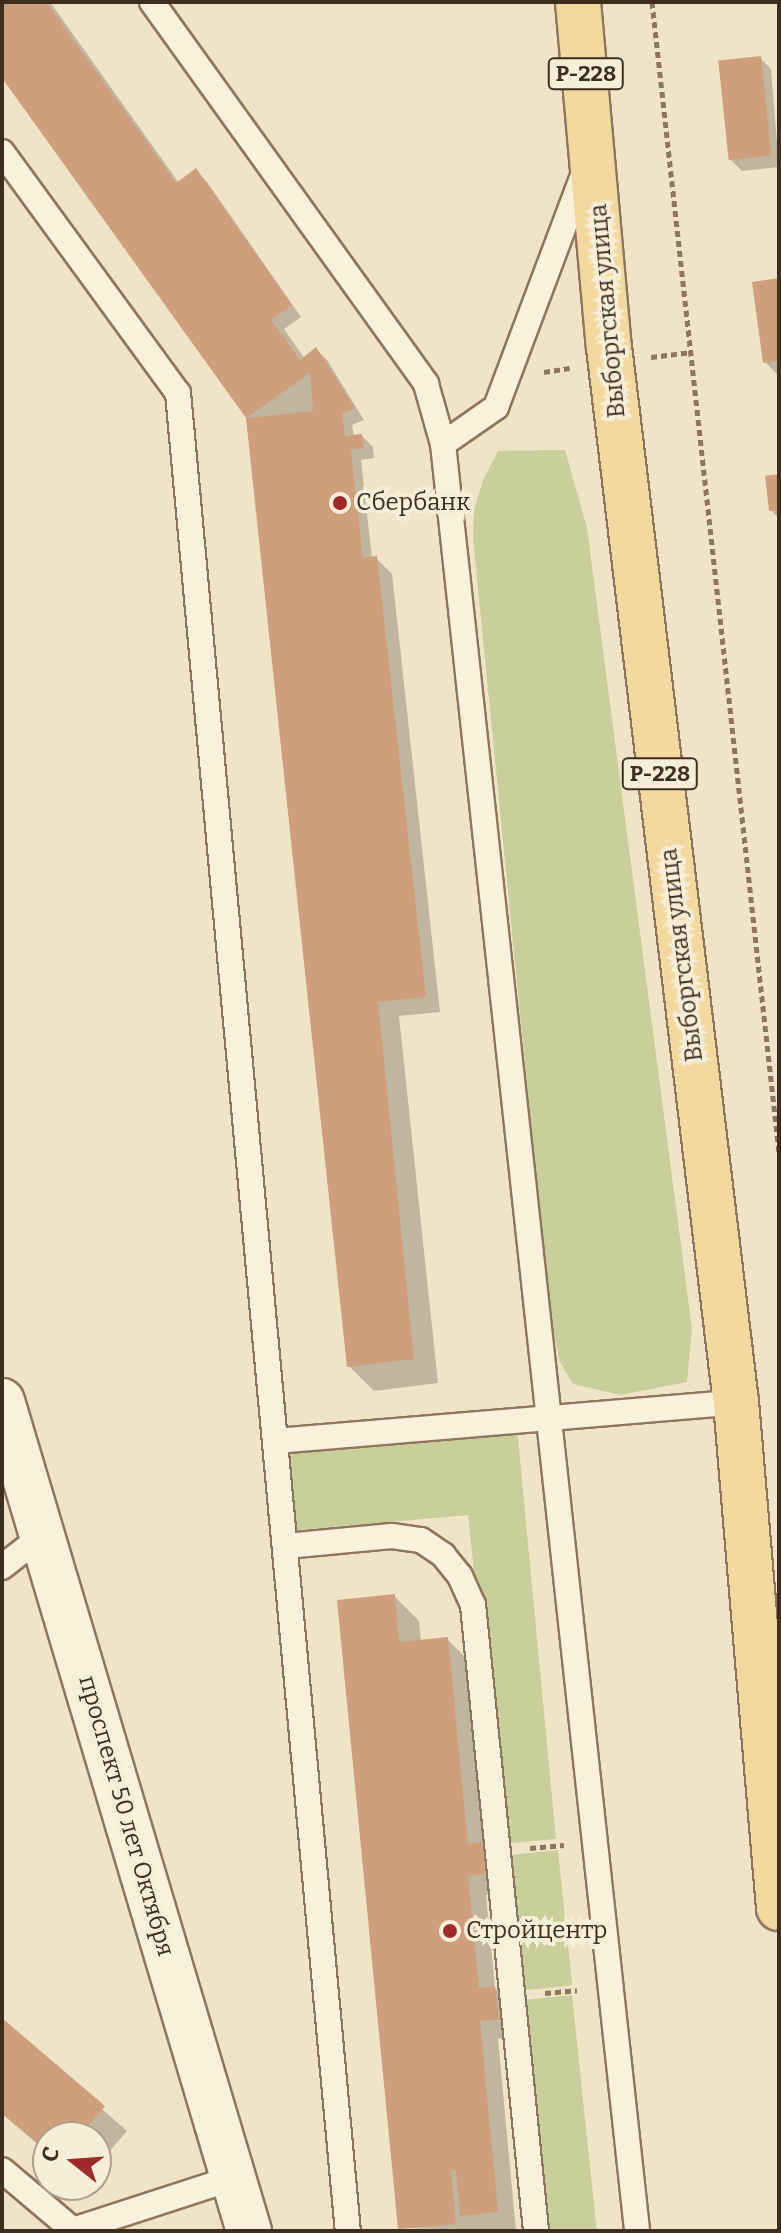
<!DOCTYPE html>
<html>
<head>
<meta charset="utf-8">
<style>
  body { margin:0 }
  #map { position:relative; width:781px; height:2233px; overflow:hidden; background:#f0e4c8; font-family:Bitter,serif }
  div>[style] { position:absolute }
  .green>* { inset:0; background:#c9cf9b; transform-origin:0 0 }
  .shadow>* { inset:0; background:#0003 }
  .building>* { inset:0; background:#cf9f7d; transform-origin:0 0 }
  .path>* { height:5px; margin-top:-2.5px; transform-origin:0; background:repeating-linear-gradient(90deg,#8d765c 0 6px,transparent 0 10px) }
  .roads { filter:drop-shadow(2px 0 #8d765c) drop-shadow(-2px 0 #8d765c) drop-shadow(0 2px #8d765c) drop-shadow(0 -2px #8d765c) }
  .lane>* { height:24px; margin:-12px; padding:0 12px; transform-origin:12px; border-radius:12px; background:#faf1dc }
  .secondary>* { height:44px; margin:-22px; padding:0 22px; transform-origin:22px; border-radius:22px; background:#faf1dc }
  .primary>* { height:44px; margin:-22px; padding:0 22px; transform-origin:22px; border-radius:22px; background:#f3d9a0 }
  .dots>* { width:22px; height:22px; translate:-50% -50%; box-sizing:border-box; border:4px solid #f7eed8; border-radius:50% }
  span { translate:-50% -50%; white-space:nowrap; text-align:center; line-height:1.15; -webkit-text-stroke:7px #f7eed8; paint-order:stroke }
  .shield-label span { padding:2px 6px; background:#f7eed8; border:2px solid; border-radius:6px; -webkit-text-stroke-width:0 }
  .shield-label { font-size:22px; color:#3d2e20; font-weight:700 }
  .street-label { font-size:24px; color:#3d2e20 }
  .poi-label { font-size:24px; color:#3d2e20 }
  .left { translate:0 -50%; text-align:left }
  .frame { position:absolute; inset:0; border:4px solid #3d2e20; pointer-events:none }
  .north { position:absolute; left:32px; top:2121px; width:80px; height:80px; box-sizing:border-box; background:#f7eed8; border:2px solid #ada18e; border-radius:50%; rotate:287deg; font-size:22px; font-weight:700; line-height:32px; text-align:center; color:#3d2e20 }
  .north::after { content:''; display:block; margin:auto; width:28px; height:36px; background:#9e2a2b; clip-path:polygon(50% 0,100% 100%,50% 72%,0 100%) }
</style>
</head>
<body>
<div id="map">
  <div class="green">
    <div style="clip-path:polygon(565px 450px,587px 528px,692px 1329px,687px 1382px,620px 1395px,573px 1384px,560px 1362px,550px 1317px,473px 538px,474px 510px,483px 480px,498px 451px)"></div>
    <div style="clip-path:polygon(517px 1427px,556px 1839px,503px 1844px,468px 1515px,289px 1531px,282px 1446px)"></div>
    <div style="left:558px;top:1850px;width:136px;height:54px;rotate:84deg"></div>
    <div style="left:572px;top:1995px;width:237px;height:55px;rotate:84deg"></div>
  </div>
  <div class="shadow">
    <div style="clip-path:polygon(2px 2px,50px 2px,179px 183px,196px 171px,207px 182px,301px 317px,284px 329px,305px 359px,316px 349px,327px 360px,364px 420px,352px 425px,354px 437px,362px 436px,373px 447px,374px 458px,361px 460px,372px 558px,376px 558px,392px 574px,440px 1012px,399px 1016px,438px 1383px,374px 1391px,349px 1366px,247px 418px,2px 74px)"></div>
    <div style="clip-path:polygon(760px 58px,771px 69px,779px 167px,742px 171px,730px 159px)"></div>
    <div style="clip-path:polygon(779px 280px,779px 373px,776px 373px,765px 362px)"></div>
    <div style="clip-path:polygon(779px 476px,779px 519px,771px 510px)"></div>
    <div style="clip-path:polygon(394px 1596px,419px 1621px,421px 1642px,447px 1639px,466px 1658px,484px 1848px,500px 1864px,503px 1893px,486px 1895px,495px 1988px,514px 2007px,517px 2037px,498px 2039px,516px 2231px,400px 2228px)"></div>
    <div style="clip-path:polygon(2px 2021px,127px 2131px,96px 2167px,96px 2137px,48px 2137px,48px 2153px,2px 2114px)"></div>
  </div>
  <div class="building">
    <div style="clip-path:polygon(2px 2px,46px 2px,176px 183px,196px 168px,292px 305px,271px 320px,300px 360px,316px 347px,355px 408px,342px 414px,345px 436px,362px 434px,364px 448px,351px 449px,363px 558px,377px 556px,426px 997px,378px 1002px,414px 1359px,347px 1367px,246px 418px,313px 411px,310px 373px,246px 418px,2px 78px)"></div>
    <div style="left:761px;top:56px;width:100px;height:43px;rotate:84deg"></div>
    <div style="clip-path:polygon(779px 278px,779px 361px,763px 363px,752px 282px)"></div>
    <div style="clip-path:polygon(779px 474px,779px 510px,769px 511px,765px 476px)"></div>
    <div style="clip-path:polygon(395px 1594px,399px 1642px,448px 1637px,468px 1844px,482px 1842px,485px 1874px,468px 1876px,479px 1988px,495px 1986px,499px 2019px,480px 2021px,498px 2212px,460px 2216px,456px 2170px,451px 2171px,456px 2224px,398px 2229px,337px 1600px)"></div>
    <div style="clip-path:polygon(2px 2018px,105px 2106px,79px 2137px,48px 2137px,48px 2152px,2px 2113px)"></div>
  </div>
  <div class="path">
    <div style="left:652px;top:2px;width:1157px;rotate:83.7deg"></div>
    <div style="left:651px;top:357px;width:39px;rotate:-7deg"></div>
    <div style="left:544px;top:372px;width:26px;rotate:-9deg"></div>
    <div style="left:530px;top:1848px;width:34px;rotate:-5deg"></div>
    <div style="left:545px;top:1993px;width:32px;rotate:-5deg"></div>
  </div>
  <div class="roads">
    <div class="lane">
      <div style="left:152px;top:2px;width:470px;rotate:54.3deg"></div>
      <div style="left:426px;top:384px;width:62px;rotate:74.2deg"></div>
      <div style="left:443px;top:444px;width:1797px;rotate:83.8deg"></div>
      <div style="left:2px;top:152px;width:298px;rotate:53.9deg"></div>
      <div style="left:178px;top:393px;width:1846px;rotate:84.72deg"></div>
      <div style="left:443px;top:444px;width:65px;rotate:-34.9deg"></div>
      <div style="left:496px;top:407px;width:253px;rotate:-69.4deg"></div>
      <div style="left:276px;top:1441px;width:462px;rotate:-4.8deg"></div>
      <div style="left:286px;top:1546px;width:106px;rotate:-5.4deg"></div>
      <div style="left:392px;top:1536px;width:29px;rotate:8deg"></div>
      <div style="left:421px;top:1540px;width:27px;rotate:34deg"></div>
      <div style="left:443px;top:1555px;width:27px;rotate:51deg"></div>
      <div style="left:460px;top:1576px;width:32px;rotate:66deg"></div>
      <div style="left:473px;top:1605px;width:629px;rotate:84.25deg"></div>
      <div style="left:2px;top:1567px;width:52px;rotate:-38deg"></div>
      <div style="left:2px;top:2170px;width:93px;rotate:40.2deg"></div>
      <div style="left:70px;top:2231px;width:171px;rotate:-18deg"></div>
    </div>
    <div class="secondary">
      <div style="left:2px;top:1401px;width:866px;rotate:73.43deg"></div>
    </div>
    <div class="primary">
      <div style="left:578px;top:2px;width:346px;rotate:84.9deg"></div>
      <div style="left:609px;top:347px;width:1063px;rotate:83.14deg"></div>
      <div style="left:736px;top:1402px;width:508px;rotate:85.14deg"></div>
    </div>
  </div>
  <div class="dots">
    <div style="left:340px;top:503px;background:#9e2a2b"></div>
    <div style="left:450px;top:1931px;background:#9e2a2b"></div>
  </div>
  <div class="shield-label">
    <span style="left:586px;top:74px">Р-228</span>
    <span style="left:660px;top:774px">Р-228</span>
  </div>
  <div class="street-label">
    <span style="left:608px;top:311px;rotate:-95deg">Выборгская улица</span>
    <span style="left:682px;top:955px;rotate:-97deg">Выборгская улица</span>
    <span style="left:126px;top:1816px;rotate:74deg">проспект 50 лет Октября</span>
  </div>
  <div class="poi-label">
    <span class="left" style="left:356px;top:503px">Сбербанк</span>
    <span class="left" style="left:466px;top:1931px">Стройцентр</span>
  </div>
  <div class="frame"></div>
  <div class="north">С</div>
</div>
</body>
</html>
